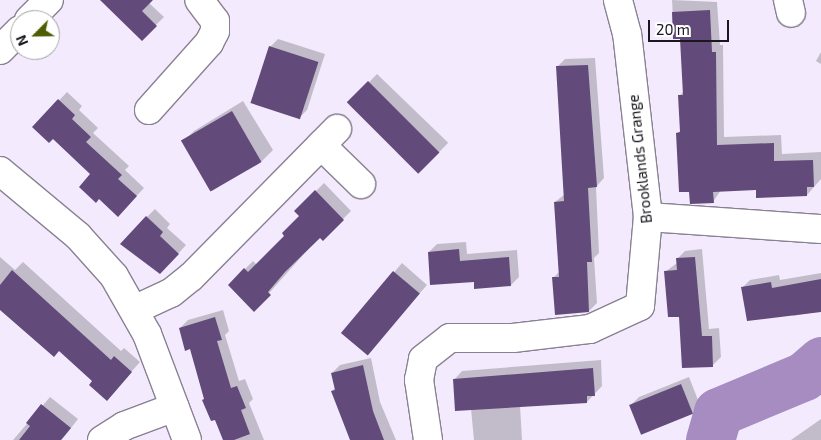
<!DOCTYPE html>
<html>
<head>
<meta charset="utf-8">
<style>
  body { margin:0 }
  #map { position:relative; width:821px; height:440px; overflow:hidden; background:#f3ebfd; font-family:"Exo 2",sans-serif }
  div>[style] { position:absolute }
  .shadow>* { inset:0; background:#0003; transform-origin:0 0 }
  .river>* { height:49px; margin:-24.5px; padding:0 24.5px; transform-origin:24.5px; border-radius:24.5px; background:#a68cc1 }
  .building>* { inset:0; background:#624a7a; transform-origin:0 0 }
  .roads { filter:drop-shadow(1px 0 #898191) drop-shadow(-1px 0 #898191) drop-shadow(0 1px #898191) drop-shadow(0 -1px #898191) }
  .minor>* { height:28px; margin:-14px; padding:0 14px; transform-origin:14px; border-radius:14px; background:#fff }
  span { translate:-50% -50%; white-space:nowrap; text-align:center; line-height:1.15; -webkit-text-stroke:5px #fff; paint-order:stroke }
  .street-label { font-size:15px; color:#1a171d }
  .north { position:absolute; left:10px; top:10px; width:50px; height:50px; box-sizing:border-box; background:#fff; border:1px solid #a3a2a5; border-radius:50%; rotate:247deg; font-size:14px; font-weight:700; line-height:20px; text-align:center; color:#1a171d }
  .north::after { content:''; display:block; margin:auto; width:18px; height:22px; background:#4c5e01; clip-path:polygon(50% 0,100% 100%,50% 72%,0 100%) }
  .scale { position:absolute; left:648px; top:20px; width:81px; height:22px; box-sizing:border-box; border:2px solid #1a171d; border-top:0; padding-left:6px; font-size:15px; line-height:18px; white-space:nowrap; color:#1a171d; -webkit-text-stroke:4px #fff; paint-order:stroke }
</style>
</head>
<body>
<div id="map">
  <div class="shadow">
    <div style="clip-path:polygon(121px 0,152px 0,149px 3px,164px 17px,142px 39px)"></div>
    <div style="clip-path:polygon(672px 0,717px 2px,720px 45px,723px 45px,724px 137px,781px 135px,782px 154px,821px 152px,821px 179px,807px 195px,757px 189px,721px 190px,713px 202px,678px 133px,681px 130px,679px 96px,684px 91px,681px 37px,674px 38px)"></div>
    <div style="clip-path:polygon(278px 39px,325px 54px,307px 110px,299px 118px,270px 47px)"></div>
    <div style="clip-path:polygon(821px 52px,821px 64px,816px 61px)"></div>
    <div style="clip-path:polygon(595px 58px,604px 178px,596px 187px,599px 253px,594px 258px,597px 303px,589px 311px,553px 278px,559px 272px,555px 202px,565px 194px,557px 67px,565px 59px)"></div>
    <div style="left:377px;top:74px;width:99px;height:41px;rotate:44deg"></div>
    <div style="clip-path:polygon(67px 92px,82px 106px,79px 110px,98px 128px,93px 133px,129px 166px,125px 170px,144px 188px,126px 207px,53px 138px,34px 127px)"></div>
    <div style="clip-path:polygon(243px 101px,273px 150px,262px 161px,212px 191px,183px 142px,194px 131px)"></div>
    <div style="clip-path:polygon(324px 183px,351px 211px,323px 239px,320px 236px,254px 310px,229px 285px,253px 261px,257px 265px,286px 236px,301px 216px,296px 211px)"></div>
    <div style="clip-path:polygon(155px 209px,170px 224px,167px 228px,186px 245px,168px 265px,147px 217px)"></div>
    <div style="clip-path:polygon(466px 242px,467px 254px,517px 250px,519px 277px,511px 285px,475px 281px,429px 252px,437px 244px)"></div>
    <div style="clip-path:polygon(702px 249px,709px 329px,719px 328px,721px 357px,713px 365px,680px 315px,665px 272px,677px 263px,677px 259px,685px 251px)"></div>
    <div style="clip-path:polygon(0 257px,15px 270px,23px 262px,121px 351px,124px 348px,140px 362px,116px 389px,94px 381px,59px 350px,0 308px)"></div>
    <div style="clip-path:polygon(402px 263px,427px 285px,375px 345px,342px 333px)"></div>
    <div style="clip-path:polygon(821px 273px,821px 311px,793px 316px,792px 312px,742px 288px,750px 280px,779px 275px,780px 280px)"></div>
    <div style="clip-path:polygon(223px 310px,229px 331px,225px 335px,239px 381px,245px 379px,253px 399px,249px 403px,264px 440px,224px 440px,205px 398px,191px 348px,180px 328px,188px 320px)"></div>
    <div style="clip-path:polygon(371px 358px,380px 402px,396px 440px,353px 440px,332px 391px,335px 388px,332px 373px,340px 365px)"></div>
    <div style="clip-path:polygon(601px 360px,602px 386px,587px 402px,520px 405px,522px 440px,474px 440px,471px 409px,454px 380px,462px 371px)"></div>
    <div style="clip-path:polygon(689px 377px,700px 405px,692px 413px,631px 405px,639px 397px)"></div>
    <div style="clip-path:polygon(50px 397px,78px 419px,64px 437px,61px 440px,13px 440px)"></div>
    <div style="clip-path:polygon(821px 419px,821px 440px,791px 440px)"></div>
  </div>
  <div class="river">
    <div style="left:710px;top:440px;width:29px;rotate:-74deg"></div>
    <div style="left:718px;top:412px;width:93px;rotate:-22.7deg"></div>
    <div style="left:804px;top:376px;width:23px;rotate:-41deg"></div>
  </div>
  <div class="building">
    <div style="clip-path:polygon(100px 0,153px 0,142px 11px,157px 26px,142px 41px)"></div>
    <div style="clip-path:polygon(710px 10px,712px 52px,716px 52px,717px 145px,774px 143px,774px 161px,813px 160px,814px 187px,807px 187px,807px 196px,756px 198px,756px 190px,713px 192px,714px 203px,690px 204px,689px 192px,679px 192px,676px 133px,680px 132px,678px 95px,683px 95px,680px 39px,673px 39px,672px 12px)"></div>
    <div style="left:269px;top:46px;width:52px;height:60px;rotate:18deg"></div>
    <div style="clip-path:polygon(588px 65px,597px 187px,588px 188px,592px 262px,587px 262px,589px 312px,555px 315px,552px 277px,559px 277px,554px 202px,564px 201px,556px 66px)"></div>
    <div style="left:368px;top:81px;width:101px;height:30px;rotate:45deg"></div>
    <div style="clip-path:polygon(58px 99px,75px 115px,72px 119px,91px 137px,86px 142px,122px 175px,118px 179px,137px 196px,118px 217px,99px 199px,96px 203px,79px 187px,90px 174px,53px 139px,49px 143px,32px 127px)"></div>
    <div style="left:232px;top:111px;width:59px;height:59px;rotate:60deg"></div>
    <div style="clip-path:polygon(315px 190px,344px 220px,323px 241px,320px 238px,285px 272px,268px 292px,271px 295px,254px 312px,228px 285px,244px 268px,248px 272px,284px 236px,282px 233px,299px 216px,294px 211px)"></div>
    <div style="clip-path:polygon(146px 216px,163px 232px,160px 236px,179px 254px,160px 274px,120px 244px)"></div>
    <div style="clip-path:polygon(459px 249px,460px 261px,509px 257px,511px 286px,474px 289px,474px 282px,430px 285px,428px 252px)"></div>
    <div style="clip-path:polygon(695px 257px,702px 336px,712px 336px,713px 367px,682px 368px,679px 317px,668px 317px,664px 271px,677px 270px,676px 258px)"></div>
    <div style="clip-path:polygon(12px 270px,111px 360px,114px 356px,132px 372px,107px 401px,89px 385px,92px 381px,59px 351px,54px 357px,0 310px,0 285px)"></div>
    <div style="left:393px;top:271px;width:35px;height:81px;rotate:40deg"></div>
    <div style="clip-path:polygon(821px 279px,821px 312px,747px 321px,741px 287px,771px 282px,772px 288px)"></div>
    <div style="clip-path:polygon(215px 317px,222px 340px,217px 341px,231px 388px,237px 386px,246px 408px,241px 410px,250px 434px,234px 440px,223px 440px,215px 420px,211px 421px,202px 400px,204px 399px,190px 349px,185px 351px,179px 328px)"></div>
    <div style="clip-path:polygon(363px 365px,373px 411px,384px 440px,350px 440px,331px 391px,335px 390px,331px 373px)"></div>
    <div style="clip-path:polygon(593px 368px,595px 396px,587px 396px,587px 403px,455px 411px,453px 379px)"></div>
    <div style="left:681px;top:384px;width:32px;height:56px;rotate:68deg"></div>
    <div style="clip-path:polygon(41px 404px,71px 428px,61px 440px,19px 440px,30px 426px,26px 423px)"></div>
  </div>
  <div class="roads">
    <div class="minor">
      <div style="left:788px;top:0;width:13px;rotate:77deg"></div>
      <div style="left:29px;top:20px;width:28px;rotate:-45deg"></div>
      <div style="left:0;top:50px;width:28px;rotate:-45deg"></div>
      <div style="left:149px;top:110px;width:90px;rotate:-48.2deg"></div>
      <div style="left:209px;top:43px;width:13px;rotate:-63deg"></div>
      <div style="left:215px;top:31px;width:10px;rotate:-90deg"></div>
      <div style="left:215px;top:21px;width:26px;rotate:-127deg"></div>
      <div style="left:321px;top:145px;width:56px;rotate:44.3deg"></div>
      <div style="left:0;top:171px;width:102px;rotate:39.8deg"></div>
      <div style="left:78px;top:236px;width:54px;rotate:48deg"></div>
      <div style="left:114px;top:276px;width:67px;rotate:60.4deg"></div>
      <div style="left:147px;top:334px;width:113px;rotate:69.3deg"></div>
      <div style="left:648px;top:217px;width:173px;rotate:4deg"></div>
      <div style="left:136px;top:309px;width:38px;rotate:-25deg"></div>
      <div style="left:171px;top:293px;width:26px;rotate:-39deg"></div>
      <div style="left:191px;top:277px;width:208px;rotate:-45.4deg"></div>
      <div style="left:102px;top:440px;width:26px;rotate:-32deg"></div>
      <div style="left:124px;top:426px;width:54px;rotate:-20.4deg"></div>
      <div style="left:428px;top:440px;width:61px;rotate:-98.5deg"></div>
      <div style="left:419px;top:380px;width:21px;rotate:-79deg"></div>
      <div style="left:423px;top:359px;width:34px;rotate:-38deg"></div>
      <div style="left:450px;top:338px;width:63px"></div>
      <div style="left:513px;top:338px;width:78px;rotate:-6.7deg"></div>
      <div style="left:590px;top:329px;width:55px;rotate:-24.7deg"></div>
      <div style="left:640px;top:306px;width:89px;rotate:-84.9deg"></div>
      <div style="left:648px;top:217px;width:184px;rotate:-96.5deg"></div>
      <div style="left:627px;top:34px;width:35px;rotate:-105deg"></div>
    </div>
  </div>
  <div class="street-label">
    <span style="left:640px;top:159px;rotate:-96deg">Brooklands Grange</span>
  </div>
  <div class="north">N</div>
  <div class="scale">20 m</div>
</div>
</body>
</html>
